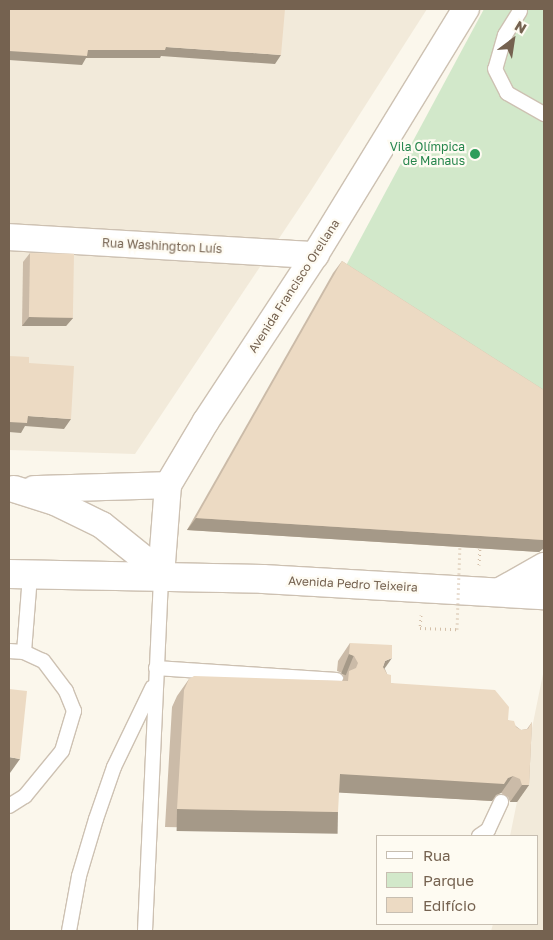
<!DOCTYPE html>
<html>
<head>
<meta charset="utf-8">
<style>
  body { margin:0 }
  #map { position:relative; width:553px; height:940px; overflow:hidden; background:#fbf7ec; font-family:"Golos Text",sans-serif }
  div>[style] { position:absolute }
  .residential>* { inset:0; background:#f2eada }
  .green>* { inset:0; background:#d2e8ca }
  .path>* { height:3px; margin-top:-1.5px; transform-origin:0; background:repeating-linear-gradient(90deg,#d4bfa8 0 1px,transparent 0 5px) }
  .roads { filter:drop-shadow(1px 0 #cdc1b2) drop-shadow(-1px 0 #cdc1b2) drop-shadow(0 1px #cdc1b2) drop-shadow(0 -1px #cdc1b2) }
  .lane>* { height:14px; margin:-7px; padding:0 7px; transform-origin:7px; border-radius:7px; background:#fff }
  .street>* { height:26px; margin:-13px; padding:0 13px; transform-origin:13px; border-radius:13px; background:#fff }
  .secondary>* { height:28px; margin:-14px; padding:0 14px; transform-origin:14px; border-radius:14px; background:#fff }
  .path-bridge>* { height:3px; margin-top:-1.5px; transform-origin:0; background:repeating-linear-gradient(90deg,#d4bfa8 0 1px,transparent 0 5px) }
  .wall>* { inset:0; background:#cbbba8 }
  .shaded-wall>* { inset:0; background:#a59988; transform-origin:0 0 }
  .building>* { inset:0; background:#ecdac3; transform-origin:0 0 }
  .dots>* { width:14px; height:14px; translate:-50% -50%; box-sizing:border-box; border:2px solid #fefbf2; border-radius:50% }
  span { translate:-50% -50%; white-space:nowrap; text-align:center; line-height:1.15; -webkit-text-stroke:4.5px #fefbf2; paint-order:stroke }
  .leisure-label { font-size:12px; color:#27864d }
  .right { translate:-100% -50%; text-align:right }
  .street-label { font-size:12px; color:#756250 }
  .frame { position:absolute; inset:0; border:10px solid #756250; pointer-events:none }
  .legend { position:absolute; left:376px; top:835px; width:162px; height:90px; box-sizing:border-box; background:#fefbf2; border:1px solid #c7beb1; margin:0; padding:6px 9px; list-style:none; font-size:15px; color:#756250 }
  .legend li { display:flex; align-items:center; gap:10px; height:25px }
  .legend b { width:25px; border:1px solid #c7beb1 }
  .north { position:absolute; left:488px; top:15px; width:50px; height:50px; -webkit-text-stroke:4px #fefbf2; paint-order:stroke; rotate:31deg; font-size:14px; font-weight:700; line-height:20px; text-align:center; color:#756250 }
  .north::after { content:''; display:block; margin:auto; width:18px; height:22px; background:#756250; clip-path:polygon(50% 0,100% 100%,50% 72%,0 100%) }
</style>
</head>
<body>
<div id="map">
  <div class="residential">
    <div style="clip-path:polygon(9px 9px,427px 9px,310px 192px,135px 454px,9px 450px)"></div>
    <div style="clip-path:polygon(544px 669px,544px 931px,491px 931px,493px 924px,537px 924px,537px 836px,510px 836px)"></div>
  </div>
  <div class="green">
    <div style="clip-path:polygon(484px 9px,544px 9px,544px 439px,328px 299px)"></div>
  </div>
  <div class="path">
    <div style="left:479px;top:565px;width:19px;rotate:-87deg"></div>
    <div style="left:421px;top:615px;width:13px;rotate:94deg"></div>
    <div style="left:420px;top:628px;width:37px;rotate:2deg"></div>
  </div>
  <div class="roads">
    <div class="lane">
      <div style="left:520px;top:11px;width:28px;rotate:122deg"></div>
      <div style="left:505px;top:35px;width:35px;rotate:106deg"></div>
      <div style="left:495px;top:69px;width:27px;rotate:63deg"></div>
      <div style="left:507px;top:93px;width:43px;rotate:29.6deg"></div>
      <div style="left:9px;top:651px;width:15px;rotate:4deg"></div>
      <div style="left:24px;top:652px;width:77px;rotate:-85.5deg"></div>
      <div style="left:156px;top:668px;width:181px;rotate:3.8deg"></div>
      <div style="left:9px;top:806px;width:19px;rotate:-32deg"></div>
      <div style="left:25px;top:796px;width:58px;rotate:-50.6deg"></div>
      <div style="left:62px;top:751px;width:42px;rotate:-73.3deg"></div>
      <div style="left:74px;top:711px;width:22px;rotate:-112deg"></div>
      <div style="left:66px;top:691px;width:38px;rotate:-127deg"></div>
      <div style="left:43px;top:661px;width:21px;rotate:-155deg"></div>
      <div style="left:479px;top:836px;width:11px;rotate:-34deg"></div>
      <div style="left:488px;top:830px;width:31px;rotate:-65deg"></div>
      <div style="left:69px;top:931px;width:56px;rotate:-79.7deg"></div>
      <div style="left:79px;top:876px;width:59px;rotate:-73.4deg"></div>
      <div style="left:96px;top:819px;width:55px;rotate:-70.9deg"></div>
      <div style="left:114px;top:767px;width:88px;rotate:-64.3deg"></div>
      <div style="left:145px;top:931px;width:355px;rotate:-87.4deg"></div>
    </div>
    <div class="street">
      <div style="left:9px;top:237px;width:307px;rotate:3.4deg"></div>
      <div style="left:14px;top:489px;width:43px;rotate:17.6deg"></div>
      <div style="left:55px;top:502px;width:52px;rotate:26.1deg"></div>
      <div style="left:102px;top:525px;width:53px;rotate:38.8deg"></div>
      <div style="left:143px;top:558px;width:25px;rotate:45deg"></div>
      <div style="left:34px;top:489px;width:134px;rotate:-1.7deg"></div>
      <div style="left:161px;top:576px;width:91px;rotate:-85.6deg"></div>
      <div style="left:168px;top:485px;width:74px;rotate:-59.3deg"></div>
      <div style="left:206px;top:421px;width:199px;rotate:-56.7deg"></div>
      <div style="left:315px;top:255px;width:289px;rotate:-58.5deg"></div>
    </div>
    <div class="secondary">
      <div style="left:9px;top:574px;width:254px;rotate:1.1deg"></div>
      <div style="left:263px;top:579px;width:281px;rotate:3.3deg"></div>
      <div style="left:500px;top:592px;width:51px;rotate:-29.6deg"></div>
    </div>
  </div>
  <div class="path-bridge">
    <div style="left:457px;top:629px;width:85px;rotate:-88deg"></div>
  </div>
  <div class="wall">
    <div style="clip-path:polygon(30px 253px,73px 318px,66px 326px,22px 326px,23px 262px)"></div>
    <div style="clip-path:polygon(342px 261px,544px 390px,544px 548px,539px 552px,187px 530px,333px 273px)"></div>
    <div style="clip-path:polygon(350px 643px,385px 669px,391px 683px,508px 720px,521px 730px,527px 729px,532px 722px,529px 785px,517px 802px,510px 802px,508px 797px,501px 793px,496px 795px,492px 801px,339px 792px,326px 830px,165px 827px,172px 707px,177px 696px,189px 679px,342px 681px,344px 677px,342px 673px,337px 671px,338px 661px)"></div>
  </div>
  <div class="shaded-wall">
    <div style="clip-path:polygon(166px 47px,281px 55px,275px 64px,161px 56px,160px 58px,86px 58px,82px 65px,9px 60px,9px 51px,88px 50px)"></div>
    <div style="clip-path:polygon(29px 317px,73px 318px,66px 326px,22px 326px)"></div>
    <div style="clip-path:polygon(28px 416px,71px 419px,64px 429px,25px 426px,21px 433px,9px 432px,9px 422px)"></div>
    <div style="clip-path:polygon(196px 518px,544px 540px,544px 548px,539px 552px,187px 530px)"></div>
    <div style="left:349px;top:654px;width:5px;height:21px;rotate:22deg"></div>
    <div style="clip-path:polygon(392px 658px,380px 675px,385px 661px)"></div>
    <div style="clip-path:polygon(9px 757px,20px 759px,10px 773px,9px 773px)"></div>
    <div style="clip-path:polygon(340px 774px,508px 778px,513px 776px,501px 793px,496px 795px,492px 801px,328px 792px)"></div>
    <div style="clip-path:polygon(522px 785px,529px 785px,517px 802px,510px 802px)"></div>
    <div style="left:177px;top:809px;width:161px;height:22px;rotate:1deg"></div>
  </div>
  <div class="building">
    <div style="clip-path:polygon(9px 9px,285px 9px,281px 55px,166px 47px,165px 50px,88px 50px,87px 56px,9px 51px)"></div>
    <div style="left:30px;top:253px;width:44px;height:64px;rotate:1deg"></div>
    <div style="clip-path:polygon(342px 261px,544px 390px,544px 540px,196px 518px)"></div>
    <div style="clip-path:polygon(9px 356px,29px 357px,29px 363px,74px 366px,71px 419px,28px 416px,27px 423px,9px 422px)"></div>
    <div style="clip-path:polygon(350px 643px,392px 645px,392px 658px,385px 661px,383px 667px,387px 674px,391px 675px,391px 683px,495px 690px,509px 707px,508px 720px,514px 721px,516px 727px,521px 730px,528px 729px,532px 722px,529px 785px,522px 785px,520px 779px,513px 776px,508px 778px,504px 784px,340px 774px,338px 812px,177px 809px,184px 690px,189px 679px,194px 676px,348px 681px,349px 671px,356px 668px,358px 663px,354px 656px,349px 654px)"></div>
    <div style="clip-path:polygon(9px 689px,27px 691px,20px 759px,9px 757px)"></div>
  </div>
  <div class="dots">
    <div style="left:475px;top:154px;background:#2e9e5b"></div>
  </div>
  <div class="leisure-label">
    <span class="right" style="left:465px;top:154px">Vila Olímpica<br>de Manaus</span>
  </div>
  <div class="street-label">
    <span style="left:162px;top:246px;rotate:3deg">Rua Washington Luís</span>
    <span style="left:294px;top:286px;rotate:-57deg">Avenida Francisco Orellana</span>
    <span style="left:353px;top:584px;rotate:3deg">Avenida Pedro Teixeira</span>
  </div>
  <div class="frame"></div>
  <ul class="legend">
  <li><b style="height:6px;background:#fff"></b>Rua</li>
  <li><b style="height:14px;background:#d2e8ca"></b>Parque</li>
  <li><b style="height:14px;background:#ecdac3"></b>Edifício</li>
  </ul>
  <div class="north">N</div>
</div>
</body>
</html>
